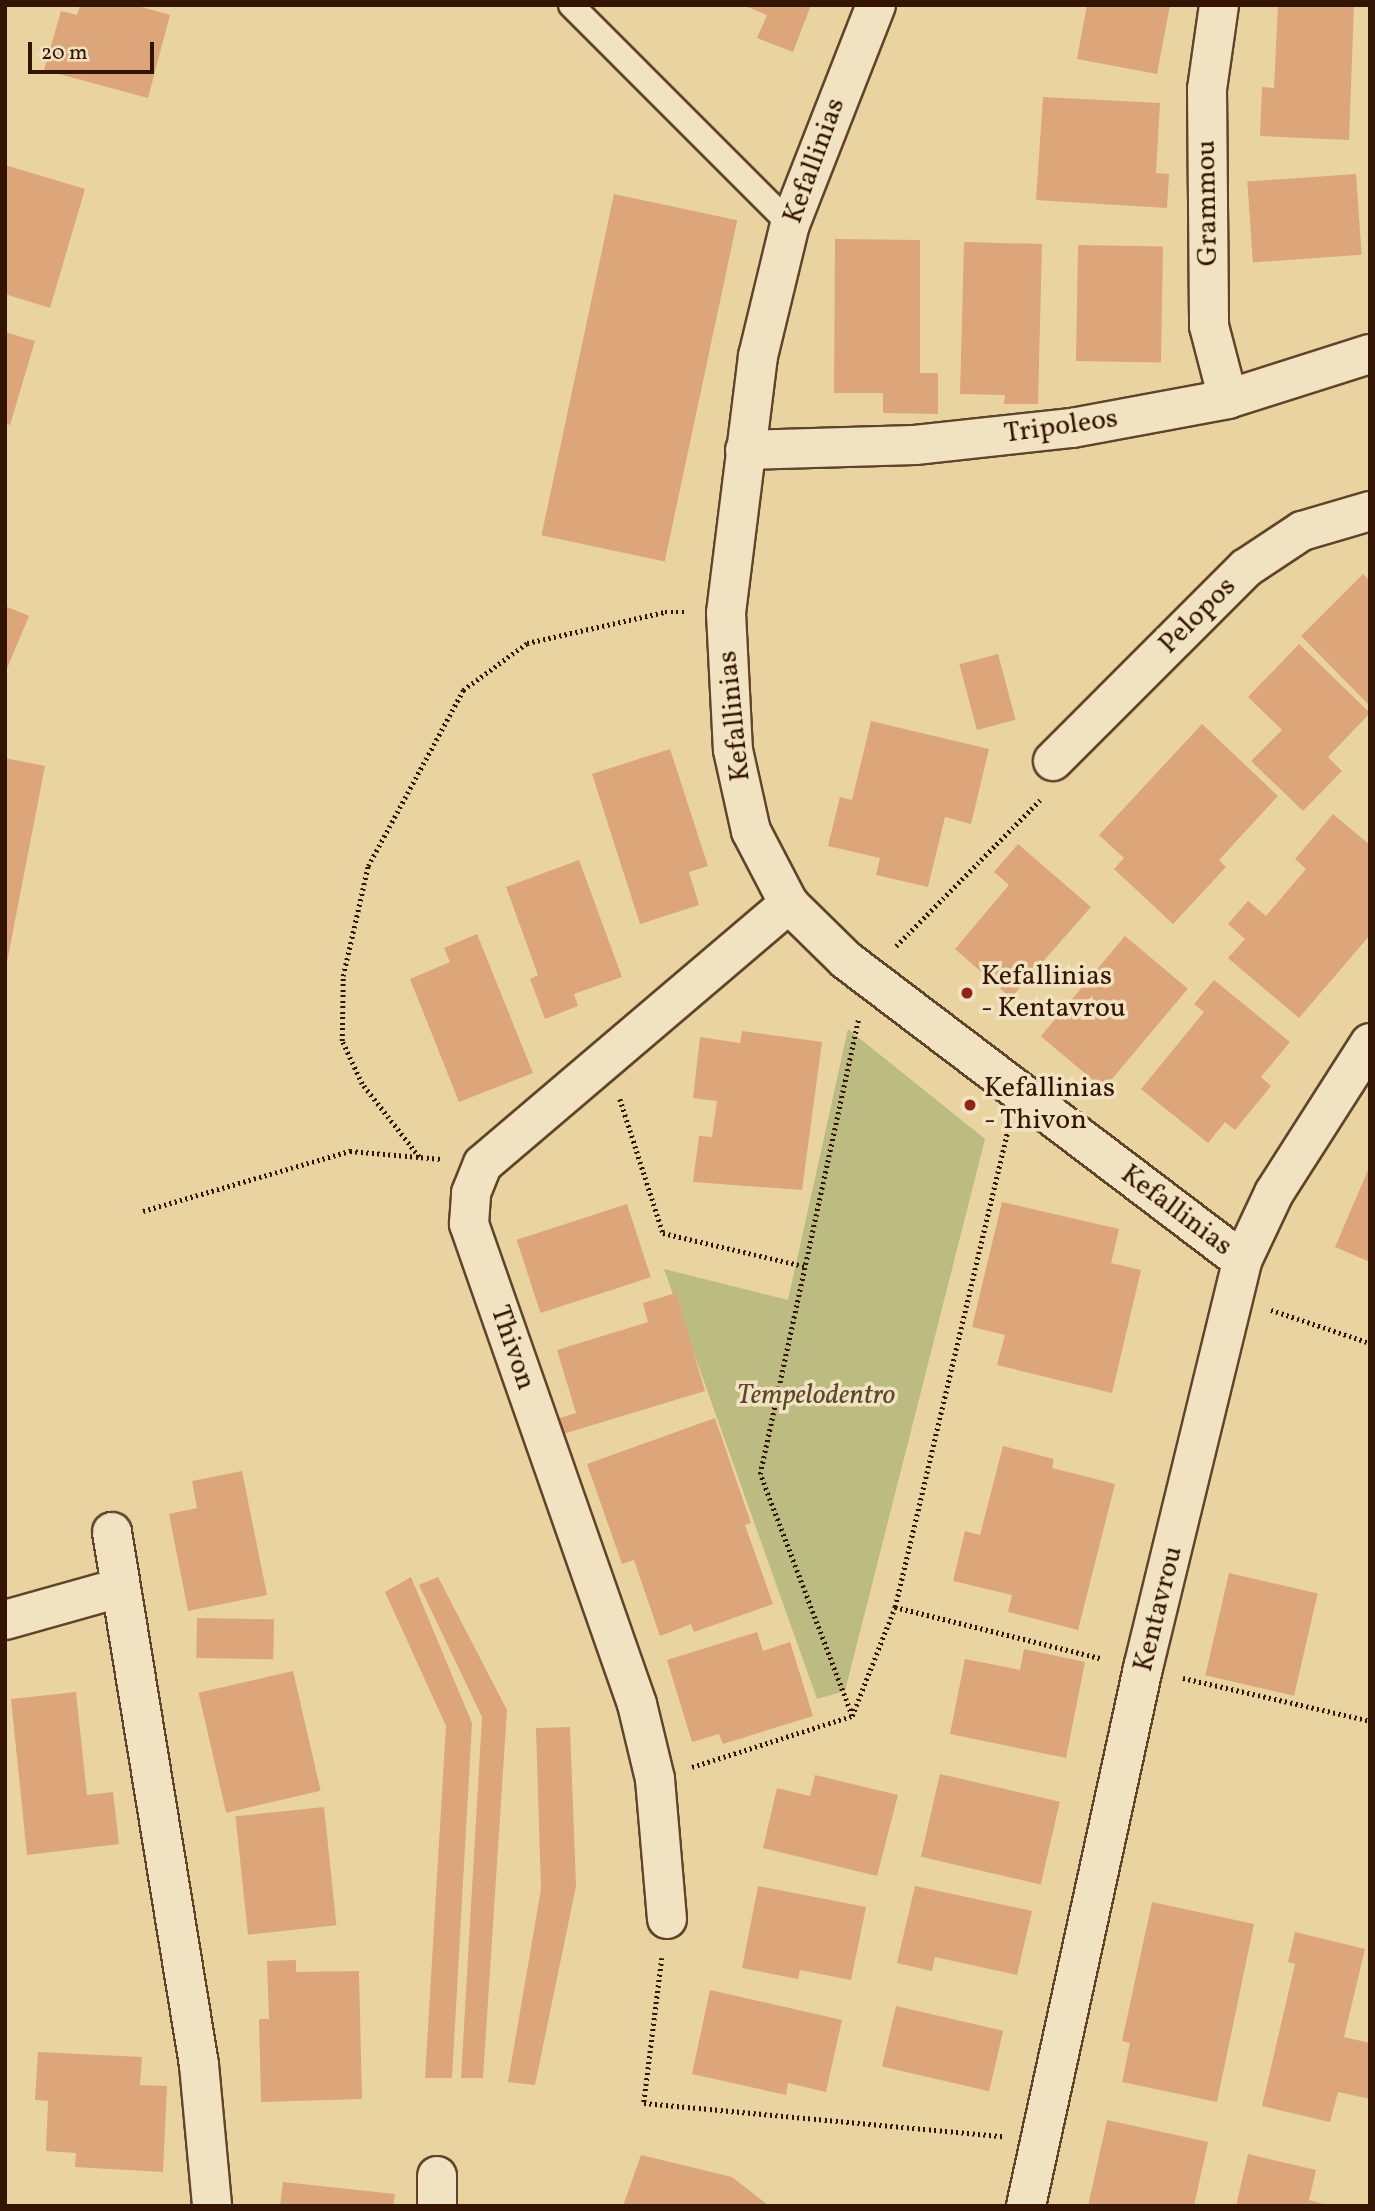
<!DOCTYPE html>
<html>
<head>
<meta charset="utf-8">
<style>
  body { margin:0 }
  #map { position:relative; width:1375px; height:2211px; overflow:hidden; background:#e9d4a1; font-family:Vollkorn,serif }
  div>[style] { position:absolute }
  .green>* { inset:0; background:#bcbb81 }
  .building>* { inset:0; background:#dca57a; transform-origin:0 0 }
  .path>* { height:4.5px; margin-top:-2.25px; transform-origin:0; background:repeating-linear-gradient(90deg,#341403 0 2px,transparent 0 5.5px) }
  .roads { filter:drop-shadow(2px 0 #61442a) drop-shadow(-2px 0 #61442a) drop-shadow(0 2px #61442a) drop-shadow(0 -2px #61442a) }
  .lane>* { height:24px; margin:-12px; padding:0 12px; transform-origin:12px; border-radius:12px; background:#f1e3c2 }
  .street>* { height:38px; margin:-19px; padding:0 19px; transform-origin:19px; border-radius:19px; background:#f1e3c2 }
  .secondary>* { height:38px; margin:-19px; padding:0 19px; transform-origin:19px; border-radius:19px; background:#f1e3c2 }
  .dots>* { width:19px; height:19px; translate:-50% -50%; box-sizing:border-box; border:4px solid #f1e3c2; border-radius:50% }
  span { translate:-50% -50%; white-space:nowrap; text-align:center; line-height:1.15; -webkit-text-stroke:7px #f1e3c2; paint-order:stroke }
  .street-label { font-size:28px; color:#341403 }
  .poi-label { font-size:28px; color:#341403 }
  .left { translate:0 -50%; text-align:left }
  .park-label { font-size:28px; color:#5d4629; font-style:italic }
  .frame { position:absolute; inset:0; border:7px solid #341403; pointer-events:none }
  .scale { position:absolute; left:28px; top:42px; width:126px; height:32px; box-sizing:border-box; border:4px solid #341403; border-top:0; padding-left:9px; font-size:21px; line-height:24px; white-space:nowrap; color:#341403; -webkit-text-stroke:5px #f1e3c2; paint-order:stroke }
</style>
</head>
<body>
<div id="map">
  <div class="green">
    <div style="clip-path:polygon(848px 1029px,985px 1139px,845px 1691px,817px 1699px,664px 1269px,788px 1300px)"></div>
  </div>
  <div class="building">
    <div style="clip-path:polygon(80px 5px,134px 5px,170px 15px,148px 98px,44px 70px,61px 11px,77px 15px)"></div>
    <div style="clip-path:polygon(743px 5px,811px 5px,793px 52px,757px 38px,767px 15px)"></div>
    <div style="clip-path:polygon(1087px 5px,1170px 5px,1157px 74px,1077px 59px)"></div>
    <div style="clip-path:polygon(1278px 5px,1354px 5px,1349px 140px,1260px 136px,1262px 87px,1274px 88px)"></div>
    <div style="clip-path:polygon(1043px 97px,1160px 103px,1156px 173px,1169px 174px,1167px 208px,1036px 200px)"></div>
    <div style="clip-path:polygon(5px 165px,85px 189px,50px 308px,5px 294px)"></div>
    <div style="left:1356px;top:174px;width:81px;height:109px;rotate:86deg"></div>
    <div style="left:614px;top:194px;width:126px;height:349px;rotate:12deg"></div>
    <div style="clip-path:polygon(835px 239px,920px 240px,920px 373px,938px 373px,938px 414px,883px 413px,883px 393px,834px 393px)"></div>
    <div style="clip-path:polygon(964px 242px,1042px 244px,1038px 404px,1004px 404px,1005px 395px,960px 394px)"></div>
    <div style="left:1078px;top:245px;width:85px;height:116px;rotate:1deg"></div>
    <div style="clip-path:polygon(5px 332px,35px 341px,10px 425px,5px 423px)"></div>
    <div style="clip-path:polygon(1363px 574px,1370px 581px,1370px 706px,1301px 636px)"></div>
    <div style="clip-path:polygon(5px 606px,29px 616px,5px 673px)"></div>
    <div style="clip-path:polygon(1299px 644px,1370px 713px,1328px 757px,1342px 771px,1303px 811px,1251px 761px,1282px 730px,1248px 697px)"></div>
    <div style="left:998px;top:654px;width:68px;height:40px;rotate:75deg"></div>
    <div style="clip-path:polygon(871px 721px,989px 749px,971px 824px,945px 817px,928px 887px,876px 875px,880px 858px,828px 846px,840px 797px,852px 800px)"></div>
    <div style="clip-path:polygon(1202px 724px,1278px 796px,1219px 860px,1226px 867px,1173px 924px,1114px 869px,1124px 858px,1099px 835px)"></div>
    <div style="clip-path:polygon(670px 749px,708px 866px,689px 872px,699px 905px,640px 924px,592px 774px)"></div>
    <div style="clip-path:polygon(5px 758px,45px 766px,7px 962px,5px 962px)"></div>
    <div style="clip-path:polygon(1333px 814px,1370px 845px,1370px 935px,1299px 1018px,1228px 958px,1245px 939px,1228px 924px,1248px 901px,1266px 916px,1306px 869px,1295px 859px)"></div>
    <div style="clip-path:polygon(1018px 844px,1091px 907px,1011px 998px,955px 949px,1009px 885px,994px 872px)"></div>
    <div style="clip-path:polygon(579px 860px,622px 977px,574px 994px,578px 1006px,545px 1019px,530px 979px,538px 975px,506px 887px)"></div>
    <div style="clip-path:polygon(477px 934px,533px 1073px,459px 1102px,410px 979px,450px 962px,444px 948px)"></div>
    <div style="left:1125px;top:936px;width:82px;height:131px;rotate:40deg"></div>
    <div style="clip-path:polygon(1214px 980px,1290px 1042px,1261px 1077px,1271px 1086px,1235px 1130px,1225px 1122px,1208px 1143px,1141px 1089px,1204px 1012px,1194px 1004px)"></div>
    <div style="clip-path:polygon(742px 1031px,822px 1042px,802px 1190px,693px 1182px,699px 1136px,712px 1137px,717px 1101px,693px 1098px,700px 1037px,740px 1043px)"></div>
    <div style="clip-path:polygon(1368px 1170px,1370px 1171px,1370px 1262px,1335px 1247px)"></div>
    <div style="clip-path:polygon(1002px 1202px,1119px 1229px,1111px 1263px,1141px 1270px,1112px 1393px,997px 1365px,1005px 1335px,972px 1327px)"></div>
    <div style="left:627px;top:1204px;width:77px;height:116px;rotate:72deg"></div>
    <div style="clip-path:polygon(676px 1293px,705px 1391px,563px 1434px,559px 1418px,576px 1413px,557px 1350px,648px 1322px,643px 1303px)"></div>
    <div style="clip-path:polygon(715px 1418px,751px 1523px,745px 1525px,773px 1604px,694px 1632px,691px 1624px,660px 1636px,634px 1560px,622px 1564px,587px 1464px)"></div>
    <div style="clip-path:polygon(1003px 1446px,1054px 1459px,1052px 1468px,1115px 1484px,1078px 1630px,1008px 1612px,1012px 1595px,953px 1581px,965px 1531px,980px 1535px)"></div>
    <div style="clip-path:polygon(242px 1471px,267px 1595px,188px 1611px,169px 1514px,197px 1508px,192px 1481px)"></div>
    <div style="left:1229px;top:1573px;width:91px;height:105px;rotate:13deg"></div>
    <div style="clip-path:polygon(411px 1577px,472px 1723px,452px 2078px,425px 2078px,446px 1726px,385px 1592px)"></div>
    <div style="clip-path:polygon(438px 1577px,507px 1710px,483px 2078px,461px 2078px,482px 1717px,419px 1585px)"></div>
    <div style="left:197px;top:1618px;width:77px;height:40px;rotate:1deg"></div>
    <div style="clip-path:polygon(757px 1632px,763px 1651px,790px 1642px,813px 1716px,723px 1744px,719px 1734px,692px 1742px,667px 1660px)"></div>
    <div style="clip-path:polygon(1024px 1649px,1085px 1662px,1066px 1758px,950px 1734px,965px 1659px,1020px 1670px)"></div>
    <div style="left:293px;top:1671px;width:123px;height:97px;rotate:77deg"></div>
    <div style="clip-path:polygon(76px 1692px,87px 1795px,113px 1792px,119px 1844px,27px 1855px,11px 1699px)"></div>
    <div style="clip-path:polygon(570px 1727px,576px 1886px,535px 2085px,508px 2082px,541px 1889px,536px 1728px)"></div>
    <div style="left:940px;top:1774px;width:123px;height:85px;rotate:13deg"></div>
    <div style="clip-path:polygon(815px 1775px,898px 1795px,877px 1876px,763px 1848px,777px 1788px,810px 1796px)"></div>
    <div style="left:324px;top:1807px;width:119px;height:89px;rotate:84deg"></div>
    <div style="clip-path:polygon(758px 1886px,866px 1907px,851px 1980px,800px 1970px,798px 1979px,742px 1968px)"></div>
    <div style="clip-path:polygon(915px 1886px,1032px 1911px,1017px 1975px,935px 1957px,932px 1971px,897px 1963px)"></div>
    <div style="clip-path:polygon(1152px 1902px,1254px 1924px,1217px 2102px,1122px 2082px,1130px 2043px,1122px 2041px)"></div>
    <div style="clip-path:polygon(1295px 1932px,1365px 1949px,1344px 2037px,1370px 2043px,1370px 2099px,1338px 2092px,1330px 2122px,1262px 2106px,1295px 1964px,1288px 1962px)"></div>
    <div style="clip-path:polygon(296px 1960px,296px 1972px,359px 1971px,362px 2099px,261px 2102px,259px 2019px,269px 2019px,267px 1961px)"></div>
    <div style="clip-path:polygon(710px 1990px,842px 2020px,826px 2092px,788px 2083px,786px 2095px,692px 2074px)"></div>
    <div style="left:896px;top:2006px;width:110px;height:62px;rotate:13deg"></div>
    <div style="clip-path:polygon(38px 2052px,142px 2057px,140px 2085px,167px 2086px,163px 2172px,75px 2167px,76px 2153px,46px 2151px,48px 2101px,35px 2100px)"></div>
    <div style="clip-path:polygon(1107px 2120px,1208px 2142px,1194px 2206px,1088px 2206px)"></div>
    <div style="clip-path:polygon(1248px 2154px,1316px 2170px,1309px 2200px,1331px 2206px,1236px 2206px)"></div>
    <div style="clip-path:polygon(641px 2155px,732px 2177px,769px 2206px,623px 2206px)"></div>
    <div style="clip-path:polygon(283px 2182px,395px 2194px,393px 2206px,280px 2206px)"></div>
  </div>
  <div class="path">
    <div style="left:896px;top:946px;width:205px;rotate:-45.4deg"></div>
    <div style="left:620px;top:1099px;width:141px;rotate:72.2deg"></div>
    <div style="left:663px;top:1233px;width:145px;rotate:13.2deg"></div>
    <div style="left:419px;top:1157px;width:93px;rotate:-128deg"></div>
    <div style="left:362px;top:1084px;width:47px;rotate:-114.9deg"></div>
    <div style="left:342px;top:1041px;width:65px;rotate:-89.1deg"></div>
    <div style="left:343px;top:976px;width:113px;rotate:-77.2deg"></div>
    <div style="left:368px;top:866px;width:200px;rotate:-61.6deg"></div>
    <div style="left:463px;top:690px;width:79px;rotate:-36.3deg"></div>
    <div style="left:527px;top:643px;width:141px;rotate:-12.7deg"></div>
    <div style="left:665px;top:612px;width:20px"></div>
    <div style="left:143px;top:1211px;width:216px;rotate:-16.2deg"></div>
    <div style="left:350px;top:1151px;width:92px;rotate:5deg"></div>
    <div style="left:1271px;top:1310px;width:104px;rotate:18.4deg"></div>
    <div style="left:895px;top:1607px;width:214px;rotate:14deg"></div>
    <div style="left:1183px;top:1678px;width:192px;rotate:12.9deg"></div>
    <div style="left:852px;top:1716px;width:259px;rotate:-110.8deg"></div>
    <div style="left:760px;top:1474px;width:465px;rotate:-77.8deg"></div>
    <div style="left:692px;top:1767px;width:168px;rotate:-17.7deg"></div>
    <div style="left:852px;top:1716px;width:117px;rotate:-68.5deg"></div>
    <div style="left:895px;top:1607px;width:487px;rotate:-76.7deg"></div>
    <div style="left:662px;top:1958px;width:146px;rotate:97.1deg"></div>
    <div style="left:644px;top:2103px;width:360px;rotate:5.3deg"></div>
  </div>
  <div class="roads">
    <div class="lane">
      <div style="left:571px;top:5px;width:310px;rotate:45deg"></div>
    </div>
    <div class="street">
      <div style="left:1219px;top:5px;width:85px;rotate:98.1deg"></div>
      <div style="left:1207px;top:89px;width:237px;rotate:89.5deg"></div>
      <div style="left:1209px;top:326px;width:75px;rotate:75.4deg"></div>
      <div style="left:745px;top:450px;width:170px;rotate:-1.7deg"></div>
      <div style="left:915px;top:445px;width:158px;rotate:-6.2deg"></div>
      <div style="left:1072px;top:428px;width:159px;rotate:-10.5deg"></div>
      <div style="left:1228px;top:399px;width:149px;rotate:-17.6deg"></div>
      <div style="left:1053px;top:761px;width:273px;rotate:-45deg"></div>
      <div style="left:1246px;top:568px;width:67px;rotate:-33.5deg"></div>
      <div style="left:1302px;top:531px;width:71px;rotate:-16.4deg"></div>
      <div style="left:112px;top:1532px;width:540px;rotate:80.73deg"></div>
      <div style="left:199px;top:2065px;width:142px;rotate:84.7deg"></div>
      <div style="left:5px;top:1620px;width:118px;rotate:-15.7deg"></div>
      <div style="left:667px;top:1919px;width:141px;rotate:-94.9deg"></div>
      <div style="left:655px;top:1779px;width:77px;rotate:-103.5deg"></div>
      <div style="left:637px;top:1704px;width:509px;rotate:-109.29deg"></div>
      <div style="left:469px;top:1224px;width:31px;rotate:-86deg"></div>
      <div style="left:471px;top:1193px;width:31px;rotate:-68deg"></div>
      <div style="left:483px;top:1164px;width:402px;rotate:-40.4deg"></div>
      <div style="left:437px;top:2176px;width:30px;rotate:90deg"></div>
    </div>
    <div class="secondary">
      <div style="left:876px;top:5px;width:235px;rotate:111.4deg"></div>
      <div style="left:790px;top:224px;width:136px;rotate:103.6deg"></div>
      <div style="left:758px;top:356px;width:259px;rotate:97.1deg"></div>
      <div style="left:726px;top:613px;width:137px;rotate:87.1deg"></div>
      <div style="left:733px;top:750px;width:83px;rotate:77.5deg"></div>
      <div style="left:751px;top:831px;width:82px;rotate:62.5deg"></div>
      <div style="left:789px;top:904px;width:80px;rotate:44.5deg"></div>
      <div style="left:846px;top:960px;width:497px;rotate:37.2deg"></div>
      <div style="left:1026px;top:2206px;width:551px;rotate:-77.73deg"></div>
      <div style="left:1143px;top:1668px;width:419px;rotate:-76.3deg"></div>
      <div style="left:1242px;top:1261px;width:75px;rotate:-64.8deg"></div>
      <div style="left:1274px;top:1193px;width:178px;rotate:-57.4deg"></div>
    </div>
  </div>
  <div class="dots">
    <div style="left:967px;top:993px;background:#8f2418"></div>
    <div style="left:970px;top:1105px;background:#8f2418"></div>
  </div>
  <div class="street-label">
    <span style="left:815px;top:161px;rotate:-70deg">Kefallinias</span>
    <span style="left:1208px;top:203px;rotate:-91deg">Grammou</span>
    <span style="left:1061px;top:427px;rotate:-8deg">Tripoleos</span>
    <span style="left:1198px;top:616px;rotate:-45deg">Pelopos</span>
    <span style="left:735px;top:716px;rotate:-96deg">Kefallinias</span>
    <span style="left:1176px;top:1211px;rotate:37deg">Kefallinias</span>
    <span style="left:512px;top:1348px;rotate:71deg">Thivon</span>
    <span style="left:1159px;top:1609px;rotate:-76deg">Kentavrou</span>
  </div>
  <div class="poi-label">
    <span class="left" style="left:981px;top:993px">Kefallinias<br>- Kentavrou</span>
    <span class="left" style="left:984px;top:1105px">Kefallinias<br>- Thivon</span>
  </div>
  <div class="park-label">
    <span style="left:816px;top:1396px">Tempelodentro</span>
  </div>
  <div class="frame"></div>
  <div class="scale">20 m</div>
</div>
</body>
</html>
